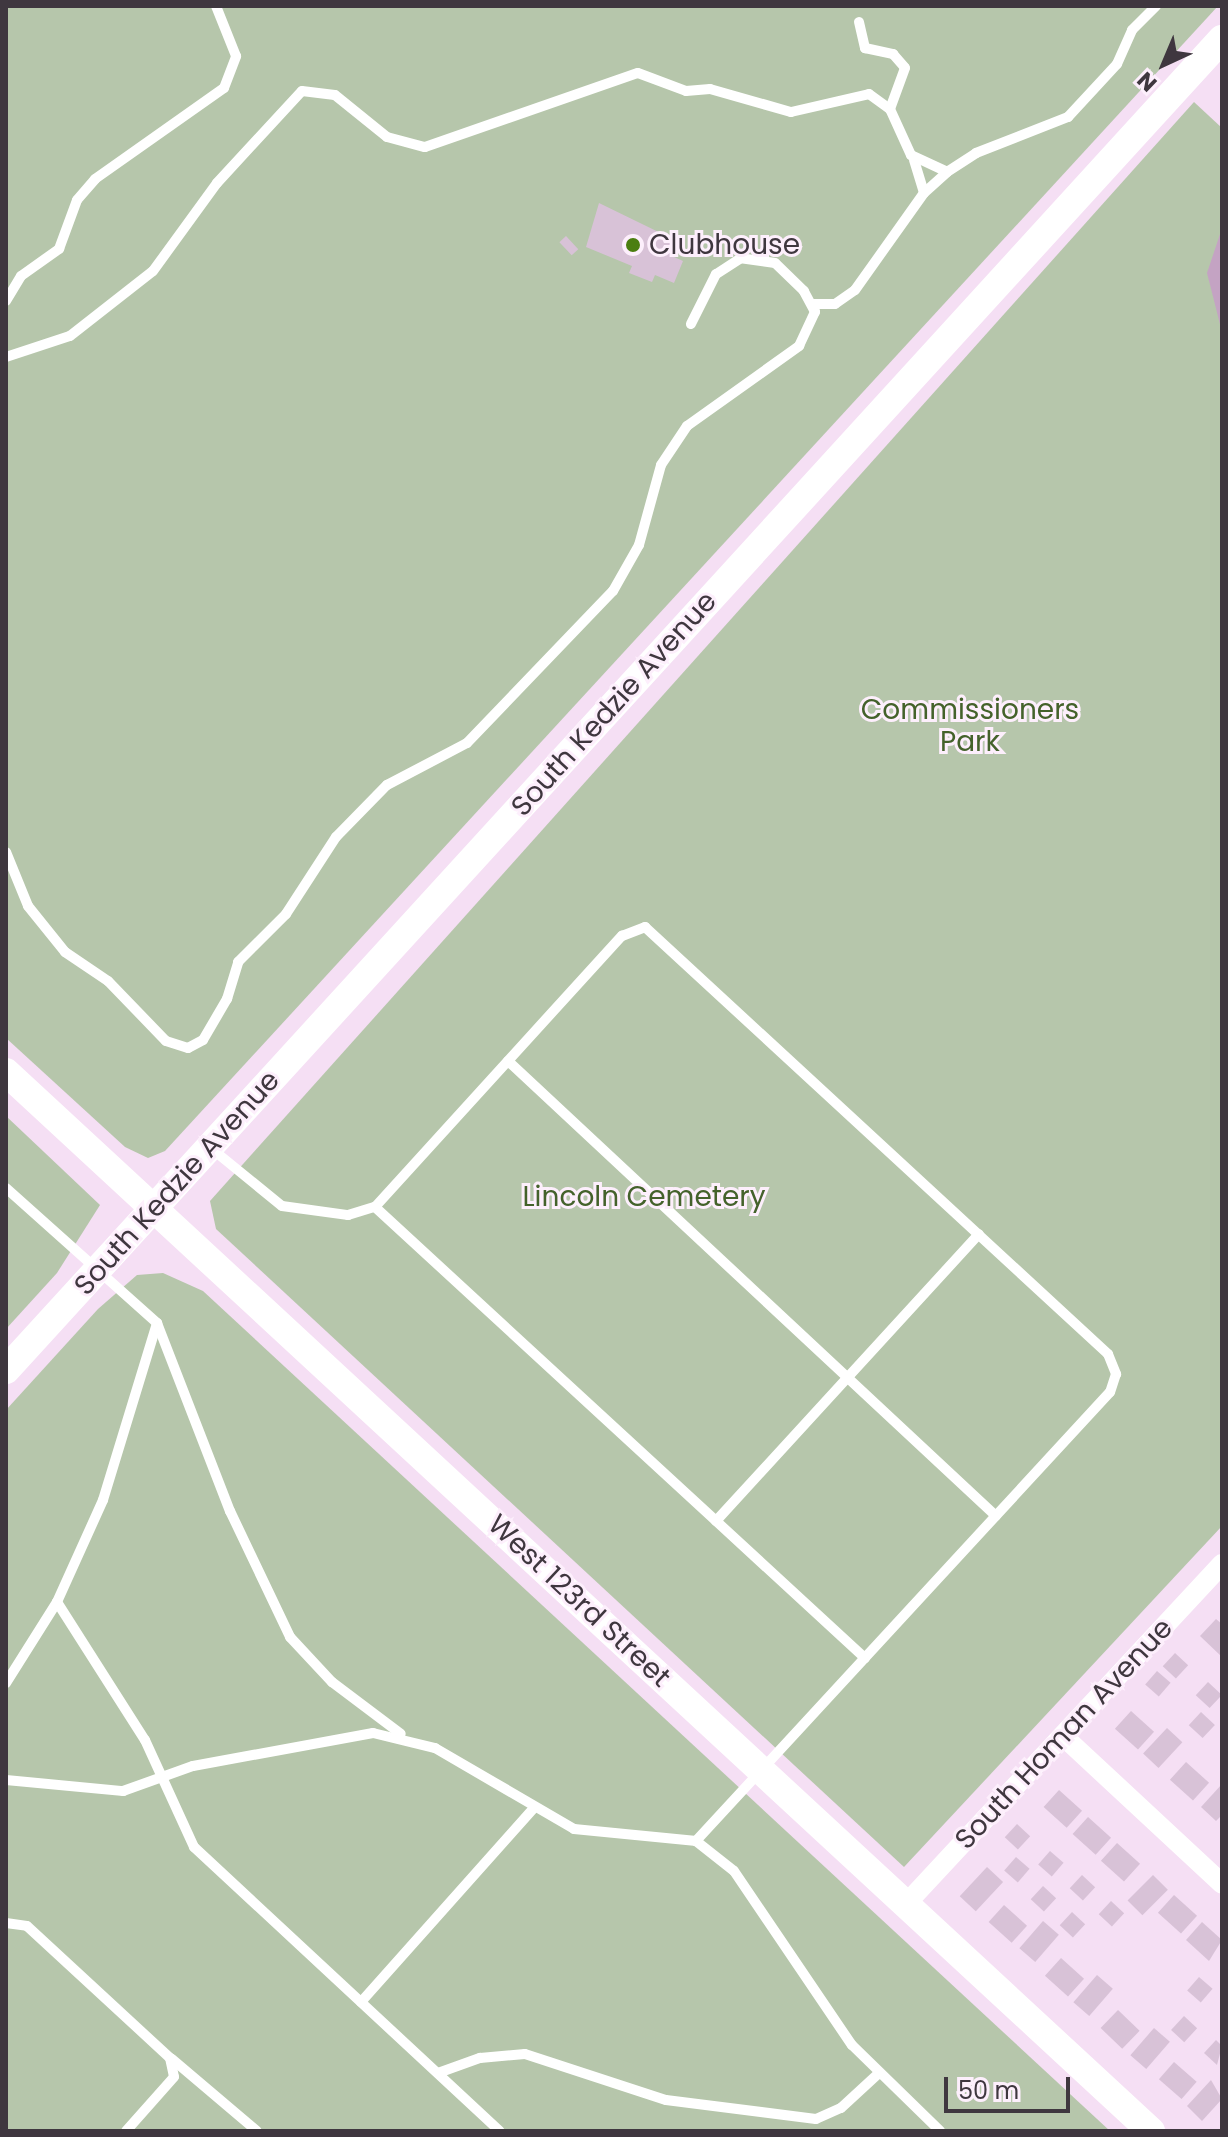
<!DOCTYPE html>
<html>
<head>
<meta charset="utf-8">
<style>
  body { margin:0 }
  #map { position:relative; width:1228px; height:2137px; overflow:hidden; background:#f5dff4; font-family:Poppins,sans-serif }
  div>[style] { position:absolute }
  .green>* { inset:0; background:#b6c6ab }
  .water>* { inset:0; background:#c4a3c3 }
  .building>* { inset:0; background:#d8c2d7; transform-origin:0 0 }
  .lane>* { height:10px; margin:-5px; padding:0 5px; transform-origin:5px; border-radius:5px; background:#fff }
  .street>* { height:20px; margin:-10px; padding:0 10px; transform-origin:10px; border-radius:10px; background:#fff }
  .secondary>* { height:28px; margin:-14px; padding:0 14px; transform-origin:14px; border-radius:14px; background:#fff }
  .dots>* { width:22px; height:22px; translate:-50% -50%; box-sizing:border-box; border:4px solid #fdeffc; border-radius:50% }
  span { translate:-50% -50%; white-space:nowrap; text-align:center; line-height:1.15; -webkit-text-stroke:6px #fdeffc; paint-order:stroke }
  .poi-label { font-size:28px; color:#3f373f }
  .left { translate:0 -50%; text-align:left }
  .street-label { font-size:28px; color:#3f373f }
  .park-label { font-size:28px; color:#44622b }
  .frame { position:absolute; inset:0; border:8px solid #3f373f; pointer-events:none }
  .north { position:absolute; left:1124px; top:24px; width:80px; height:80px; -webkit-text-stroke:6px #fdeffc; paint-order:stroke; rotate:224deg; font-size:22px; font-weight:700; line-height:32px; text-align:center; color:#3f373f }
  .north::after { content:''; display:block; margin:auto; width:28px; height:36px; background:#3f373f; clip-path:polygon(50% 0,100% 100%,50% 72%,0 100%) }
  .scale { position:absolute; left:944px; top:2077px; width:126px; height:36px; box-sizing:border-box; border:4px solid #3f373f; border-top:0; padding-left:10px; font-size:24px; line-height:28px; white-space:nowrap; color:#3f373f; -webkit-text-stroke:6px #fdeffc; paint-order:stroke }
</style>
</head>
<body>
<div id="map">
  <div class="green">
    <div style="clip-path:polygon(6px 6px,1218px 6px,165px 1151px,148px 1158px,125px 1147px,6px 1038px)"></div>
    <div style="clip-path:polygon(1194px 102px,1222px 128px,1222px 1526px,904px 1867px,216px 1229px,210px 1201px)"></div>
    <div style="clip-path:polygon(6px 1116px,100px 1205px,57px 1273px,6px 1329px)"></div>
    <div style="clip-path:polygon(163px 1273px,203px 1291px,1110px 2131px,6px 2131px,6px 1410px,98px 1309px,137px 1275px)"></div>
  </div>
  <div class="water">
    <div style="clip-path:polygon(1222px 228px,1222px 332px,1207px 273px)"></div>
  </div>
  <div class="building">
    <div style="clip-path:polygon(599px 203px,679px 242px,674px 257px,683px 261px,674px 283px,655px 275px,652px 282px,629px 273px,632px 266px,586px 247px)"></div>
    <div style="left:566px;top:236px;width:18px;height:9px;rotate:47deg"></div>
    <div style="clip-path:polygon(1216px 1619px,1222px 1624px,1222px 1657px,1200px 1636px)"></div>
    <div style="left:1175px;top:1653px;width:18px;height:18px;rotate:43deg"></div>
    <div style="left:1157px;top:1671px;width:18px;height:18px;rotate:41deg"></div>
    <div style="left:1208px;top:1682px;width:19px;height:18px;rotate:43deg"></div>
    <div style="left:1131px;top:1711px;width:31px;height:24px;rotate:42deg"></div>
    <div style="left:1201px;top:1712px;width:19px;height:18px;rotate:43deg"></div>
    <div style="left:1167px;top:1728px;width:21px;height:35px;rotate:43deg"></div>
    <div style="left:1186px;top:1762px;width:31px;height:24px;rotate:42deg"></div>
    <div style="clip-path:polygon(1222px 1784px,1222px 1815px,1216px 1821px,1201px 1807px)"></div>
    <div style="left:1059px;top:1790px;width:31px;height:23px;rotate:42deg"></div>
    <div style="left:1088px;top:1817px;width:31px;height:23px;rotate:42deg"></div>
    <div style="left:1017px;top:1824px;width:18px;height:18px;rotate:43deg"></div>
    <div style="left:1117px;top:1843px;width:31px;height:24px;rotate:42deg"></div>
    <div style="left:1050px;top:1851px;width:18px;height:18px;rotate:41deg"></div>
    <div style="left:1016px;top:1857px;width:18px;height:18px;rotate:41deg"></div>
    <div style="left:987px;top:1867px;width:22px;height:40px;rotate:43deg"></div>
    <div style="left:1082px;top:1875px;width:18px;height:18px;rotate:43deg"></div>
    <div style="left:1153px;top:1875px;width:21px;height:36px;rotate:45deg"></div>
    <div style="left:1043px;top:1886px;width:18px;height:18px;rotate:43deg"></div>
    <div style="left:1174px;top:1895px;width:31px;height:24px;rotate:42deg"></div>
    <div style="left:1111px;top:1901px;width:18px;height:18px;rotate:43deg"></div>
    <div style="left:1004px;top:1905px;width:31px;height:23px;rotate:42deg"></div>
    <div style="left:1072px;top:1912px;width:18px;height:18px;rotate:43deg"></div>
    <div style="left:1043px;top:1921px;width:21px;height:36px;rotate:41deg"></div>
    <div style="clip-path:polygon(1202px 1922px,1222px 1940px,1209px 1961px,1186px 1940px)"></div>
    <div style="left:1061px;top:1958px;width:31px;height:24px;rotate:42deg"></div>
    <div style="left:1097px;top:1975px;width:21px;height:36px;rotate:41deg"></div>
    <div style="left:1199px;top:1977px;width:18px;height:18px;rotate:41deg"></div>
    <div style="left:1118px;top:2010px;width:30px;height:25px;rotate:44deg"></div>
    <div style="left:1184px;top:2016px;width:18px;height:19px;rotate:43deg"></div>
    <div style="left:1154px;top:2028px;width:21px;height:36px;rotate:41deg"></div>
    <div style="clip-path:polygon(1216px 2040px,1222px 2046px,1217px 2065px,1204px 2053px)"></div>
    <div style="left:1174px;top:2062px;width:30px;height:23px;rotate:41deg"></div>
    <div style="clip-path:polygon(1211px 2080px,1222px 2099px,1202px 2121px,1187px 2106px)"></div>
  </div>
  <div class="lane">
    <div style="left:859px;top:22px;width:27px;rotate:77deg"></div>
    <div style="left:865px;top:48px;width:29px;rotate:12deg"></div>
    <div style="left:893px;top:54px;width:18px;rotate:49deg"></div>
    <div style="left:905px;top:68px;width:44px;rotate:110.1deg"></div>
    <div style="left:914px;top:160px;width:34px;rotate:73deg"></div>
    <div style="left:6px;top:301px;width:29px;rotate:-59deg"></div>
    <div style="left:21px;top:276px;width:47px;rotate:-35.4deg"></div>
    <div style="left:59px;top:249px;width:52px;rotate:-69.8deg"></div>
    <div style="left:77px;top:200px;width:28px;rotate:-49deg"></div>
    <div style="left:95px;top:179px;width:158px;rotate:-35.2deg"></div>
    <div style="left:224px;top:88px;width:34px;rotate:-69deg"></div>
    <div style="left:236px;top:56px;width:54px;rotate:-111.8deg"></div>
    <div style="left:813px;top:304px;width:22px"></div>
    <div style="left:835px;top:304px;width:24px;rotate:-35deg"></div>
    <div style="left:855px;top:290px;width:119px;rotate:-54.6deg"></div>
    <div style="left:924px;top:193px;width:31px;rotate:-42deg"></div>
    <div style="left:947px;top:172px;width:35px;rotate:-33deg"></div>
    <div style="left:976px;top:153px;width:99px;rotate:-21.4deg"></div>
    <div style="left:1068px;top:117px;width:72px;rotate:-47.2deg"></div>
    <div style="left:1117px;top:64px;width:37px;rotate:-66deg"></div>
    <div style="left:1132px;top:30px;width:34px;rotate:-45deg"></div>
    <div style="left:6px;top:357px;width:67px;rotate:-18.2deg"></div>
    <div style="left:70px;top:336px;width:105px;rotate:-38.1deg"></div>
    <div style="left:153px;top:271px;width:109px;rotate:-54deg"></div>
    <div style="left:217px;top:183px;width:125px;rotate:-47.3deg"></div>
    <div style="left:302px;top:91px;width:33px;rotate:7deg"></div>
    <div style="left:335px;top:95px;width:67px;rotate:38.9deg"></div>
    <div style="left:387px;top:137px;width:39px;rotate:15deg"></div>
    <div style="left:425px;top:147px;width:225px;rotate:-19.2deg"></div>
    <div style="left:638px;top:73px;width:51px;rotate:20.6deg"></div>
    <div style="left:686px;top:91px;width:24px;rotate:-5deg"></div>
    <div style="left:710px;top:89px;width:84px;rotate:15.9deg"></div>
    <div style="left:791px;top:112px;width:80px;rotate:-13deg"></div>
    <div style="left:869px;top:94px;width:26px;rotate:36deg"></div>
    <div style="left:890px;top:109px;width:51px;rotate:65.5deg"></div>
    <div style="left:911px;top:155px;width:40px;rotate:25deg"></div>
    <div style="left:6px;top:852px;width:58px;rotate:67.8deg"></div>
    <div style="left:28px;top:906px;width:59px;rotate:51.2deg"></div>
    <div style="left:65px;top:952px;width:52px;rotate:34deg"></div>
    <div style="left:108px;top:981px;width:83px;rotate:46deg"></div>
    <div style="left:166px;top:1041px;width:23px;rotate:18deg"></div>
    <div style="left:188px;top:1048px;width:17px;rotate:-28deg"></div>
    <div style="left:203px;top:1040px;width:48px;rotate:-59.7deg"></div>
    <div style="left:227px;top:999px;width:39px;rotate:-73deg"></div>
    <div style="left:238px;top:962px;width:68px;rotate:-45deg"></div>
    <div style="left:286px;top:914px;width:92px;rotate:-57deg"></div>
    <div style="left:336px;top:837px;width:73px;rotate:-45.6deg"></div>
    <div style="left:387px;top:785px;width:90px;rotate:-27.7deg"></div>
    <div style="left:467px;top:743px;width:211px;rotate:-46.2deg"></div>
    <div style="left:613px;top:591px;width:53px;rotate:-60.5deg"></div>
    <div style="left:639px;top:545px;width:83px;rotate:-74.6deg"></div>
    <div style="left:661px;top:465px;width:47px;rotate:-56.3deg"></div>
    <div style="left:687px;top:426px;width:138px;rotate:-35.5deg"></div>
    <div style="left:799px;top:346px;width:38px;rotate:-65deg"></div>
    <div style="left:815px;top:312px;width:24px;rotate:-118deg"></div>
    <div style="left:804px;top:291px;width:40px;rotate:-136deg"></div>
    <div style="left:775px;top:263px;width:34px;rotate:-172deg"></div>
    <div style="left:741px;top:258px;width:30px;rotate:147deg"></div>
    <div style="left:716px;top:274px;width:56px;rotate:116.6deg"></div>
    <div style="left:508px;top:1061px;width:667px;rotate:43deg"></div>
    <div style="left:212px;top:1149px;width:90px;rotate:39.2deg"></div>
    <div style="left:282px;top:1206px;width:67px;rotate:7.8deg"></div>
    <div style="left:348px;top:1215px;width:28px;rotate:-17deg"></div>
    <div style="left:375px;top:1207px;width:367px;rotate:-47.7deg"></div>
    <div style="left:622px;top:936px;width:25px;rotate:-21deg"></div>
    <div style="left:645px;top:927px;width:630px;rotate:42.68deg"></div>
    <div style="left:1108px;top:1354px;width:22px;rotate:68deg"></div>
    <div style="left:1116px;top:1374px;width:19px;rotate:108deg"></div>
    <div style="left:1110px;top:1392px;width:611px;rotate:132.68deg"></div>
    <div style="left:6px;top:1188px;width:203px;rotate:41.8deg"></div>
    <div style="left:157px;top:1323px;width:202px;rotate:68.8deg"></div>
    <div style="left:230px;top:1511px;width:140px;rotate:64.5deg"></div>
    <div style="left:290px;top:1637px;width:62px;rotate:47deg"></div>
    <div style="left:332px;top:1682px;width:86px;rotate:37deg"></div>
    <div style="left:375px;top:1207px;width:666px;rotate:42.63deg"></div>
    <div style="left:716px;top:1521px;width:389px;rotate:-47.5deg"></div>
    <div style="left:57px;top:1602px;width:164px;rotate:57.5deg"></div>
    <div style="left:145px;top:1740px;width:118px;rotate:65.4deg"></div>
    <div style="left:194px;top:1847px;width:417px;rotate:42.9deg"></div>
    <div style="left:6px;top:1683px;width:96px;rotate:-57.8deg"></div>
    <div style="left:57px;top:1602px;width:112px;rotate:-65.7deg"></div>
    <div style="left:103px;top:1500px;width:185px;rotate:-73deg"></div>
    <div style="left:6px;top:1780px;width:118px;rotate:5.4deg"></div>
    <div style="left:123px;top:1791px;width:74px;rotate:-19.7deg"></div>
    <div style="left:193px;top:1766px;width:183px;rotate:-10.4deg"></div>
    <div style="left:373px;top:1733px;width:64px;rotate:13.6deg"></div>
    <div style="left:435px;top:1748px;width:161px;rotate:30.2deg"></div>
    <div style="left:574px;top:1829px;width:123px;rotate:5.6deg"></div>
    <div style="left:696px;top:1841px;width:48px;rotate:38.3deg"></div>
    <div style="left:734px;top:1871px;width:210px;rotate:55.9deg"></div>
    <div style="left:852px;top:2045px;width:123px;rotate:44.3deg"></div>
    <div style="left:6px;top:1923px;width:21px;rotate:8deg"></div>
    <div style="left:27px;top:1926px;width:195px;rotate:42.7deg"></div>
    <div style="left:170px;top:2058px;width:19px;rotate:78deg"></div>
    <div style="left:174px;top:2077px;width:72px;rotate:131.6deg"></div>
    <div style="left:361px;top:2002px;width:261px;rotate:-48.3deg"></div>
    <div style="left:172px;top:2059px;width:111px;rotate:40.3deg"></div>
    <div style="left:438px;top:2073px;width:45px;rotate:-19.7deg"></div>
    <div style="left:480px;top:2058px;width:45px;rotate:-5.1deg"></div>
    <div style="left:525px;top:2054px;width:148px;rotate:18.1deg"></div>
    <div style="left:666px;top:2100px;width:151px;rotate:7.2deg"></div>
    <div style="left:816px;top:2119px;width:27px;rotate:-24deg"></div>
    <div style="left:841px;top:2108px;width:52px;rotate:-42.6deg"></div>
  </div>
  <div class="street">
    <div style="left:1063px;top:1736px;width:217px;rotate:42.9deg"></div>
    <div style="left:906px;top:1904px;width:464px;rotate:-47.1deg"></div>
  </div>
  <div class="secondary">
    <div style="left:6px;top:1072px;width:1560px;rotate:42.77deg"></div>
    <div style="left:6px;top:1370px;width:1803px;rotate:-47.59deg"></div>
  </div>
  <div class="dots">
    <div style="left:633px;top:245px;background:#4b7e10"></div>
  </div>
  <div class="poi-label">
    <span class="left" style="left:649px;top:245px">Clubhouse</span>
  </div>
  <div class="street-label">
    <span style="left:614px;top:704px;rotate:-48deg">South Kedzie Avenue</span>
    <span style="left:177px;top:1183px;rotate:-48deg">South Kedzie Avenue</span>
    <span style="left:579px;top:1601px;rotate:43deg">West 123rd Street</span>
    <span style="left:1064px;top:1734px;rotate:-47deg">South Homan Avenue</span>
  </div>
  <div class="park-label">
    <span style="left:970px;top:726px">Commissioners<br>Park</span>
    <span style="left:644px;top:1197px">Lincoln Cemetery</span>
  </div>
  <div class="frame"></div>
  <div class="north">N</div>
  <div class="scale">50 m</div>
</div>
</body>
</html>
